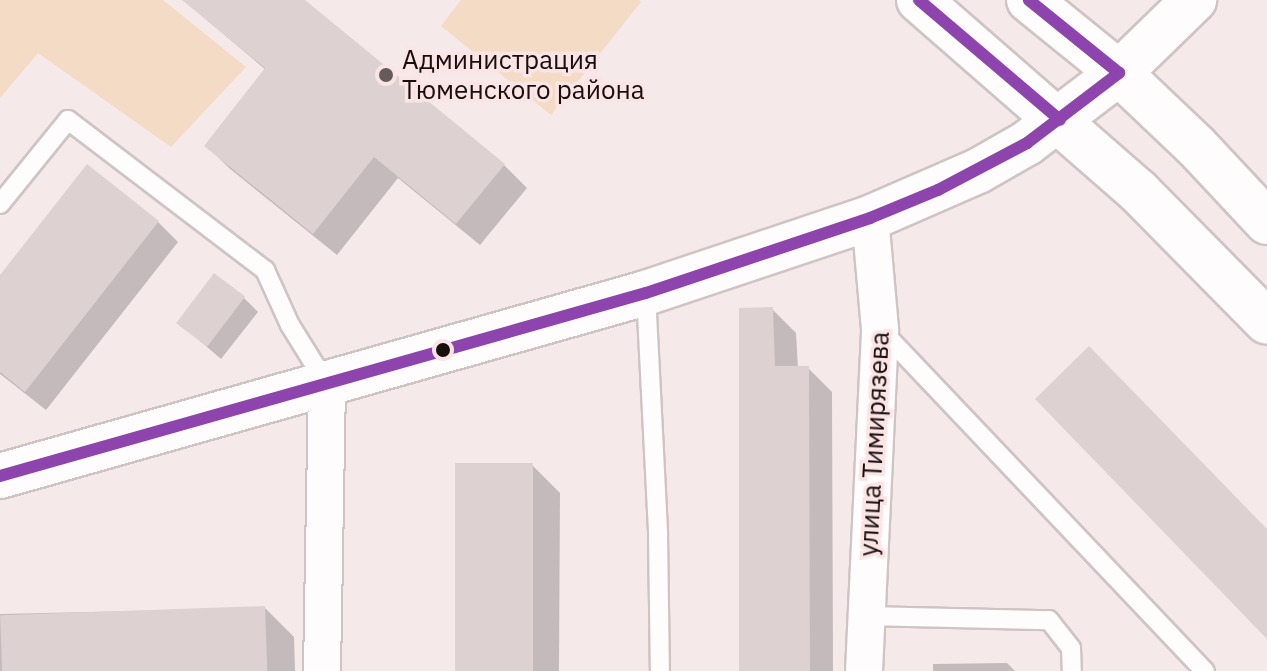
<!DOCTYPE html>
<html>
<head>
<meta charset="utf-8">
<style>
  body { margin:0 }
  #map { position:relative; width:1267px; height:671px; overflow:hidden; background:#f6e9ea; font-family:"IBM Plex Sans",sans-serif }
  div>[style] { position:absolute }
  .green>* { inset:0; background:#f3dbc5 }
  .shadow>* { inset:0; background:#0003 }
  .building>* { inset:0; background:#ddd2d1; transform-origin:0 0 }
  .roads { filter:drop-shadow(2px 0 #cfc4c5) drop-shadow(-2px 0 #cfc4c5) drop-shadow(0 2px #cfc4c5) drop-shadow(0 -2px #cfc4c5) }
  .lane>* { height:18px; margin:-9px; padding:0 9px; transform-origin:9px; border-radius:9px; background:#fefcfc }
  .street>* { height:36px; margin:-18px; padding:0 18px; transform-origin:18px; border-radius:18px; background:#fefcfc }
  .secondary>* { height:44px; margin:-22px; padding:0 22px; transform-origin:22px; border-radius:22px; background:#fefcfc }
  .primary>* { height:44px; margin:-22px; padding:0 22px; transform-origin:22px; border-radius:22px; background:#fefcfc }
  .bus-1>* { height:12px; margin:-6px; padding:0 6px; transform-origin:6px; border-radius:6px; background:#8e44ad }
  .dots>* { width:22px; height:22px; translate:-50% -50%; box-sizing:border-box; border:4px solid #fbe4e5; border-radius:50% }
  span { translate:-50% -50%; white-space:nowrap; text-align:center; line-height:1.15; -webkit-text-stroke:7px #fbe4e5; paint-order:stroke }
  .poi-label { font-size:26px; color:#170e0e }
  .left { translate:0 -50%; text-align:left }
  .street-label { font-size:26px; color:#170e0e }
</style>
</head>
<body>
<div id="map">
  <div class="green">
    <div style="clip-path:polygon(0 0,163px 0,246px 67px,171px 147px,38px 53px,0 98px)"></div>
    <div style="clip-path:polygon(461px 0,639px 0,641px 2px,551px 115px,441px 26px)"></div>
  </div>
  <div class="shadow">
    <div style="clip-path:polygon(183px 0,303px 0,504px 165px,527px 188px,480px 245px,398px 178px,337px 255px,229px 168px,207px 146px,266px 70px)"></div>
    <div style="clip-path:polygon(158px 222px,178px 242px,46px 410px,0 374px,0 279px)"></div>
    <div style="clip-path:polygon(244px 298px,258px 312px,221px 359px,179px 323px)"></div>
    <div style="clip-path:polygon(772px 309px,796px 333px,798px 368px,808px 368px,832px 392px,833px 671px,741px 671px)"></div>
    <div style="clip-path:polygon(532px 465px,560px 493px,559px 671px,456px 671px)"></div>
    <div style="clip-path:polygon(265px 608px,294px 637px,295px 671px,0 671px,0 614px)"></div>
    <div style="clip-path:polygon(1007px 663px,1015px 671px,933px 671px,933px 664px)"></div>
  </div>
  <div class="building">
    <div style="clip-path:polygon(182px 0,305px 0,505px 164px,456px 224px,374px 157px,313px 234px,204px 146px,265px 68px)"></div>
    <div style="clip-path:polygon(87px 164px,159px 221px,25px 392px,0 372px,0 275px)"></div>
    <div style="left:214px;top:273px;width:39px;height:63px;rotate:37deg"></div>
    <div style="clip-path:polygon(773px 307px,775px 366px,809px 366px,810px 671px,739px 671px,739px 308px)"></div>
    <div style="clip-path:polygon(1089px 346px,1267px 529px,1267px 639px,1035px 399px)"></div>
    <div style="left:455px;top:463px;width:78px;height:208px"></div>
    <div style="left:265px;top:606px;width:65px;height:265px;rotate:88deg"></div>
  </div>
  <div class="roads">
    <div class="lane">
      <div style="left:0;top:204px;width:108px;rotate:-51deg"></div>
      <div style="left:68px;top:120px;width:248px;rotate:37.3deg"></div>
      <div style="left:265px;top:270px;width:60px;rotate:65.6deg"></div>
      <div style="left:290px;top:325px;width:68px;rotate:58.2deg"></div>
      <div style="left:646px;top:294px;width:241px;rotate:87.1deg"></div>
      <div style="left:658px;top:535px;width:136px;rotate:89.2deg"></div>
      <div style="left:882px;top:331px;width:469px;rotate:46.5deg"></div>
      <div style="left:866px;top:616px;width:183px;rotate:1.3deg"></div>
      <div style="left:1049px;top:620px;width:36px;rotate:52deg"></div>
      <div style="left:1071px;top:648px;width:23px;rotate:88deg"></div>
    </div>
    <div class="street">
      <div style="left:322px;top:671px;width:286px;rotate:-89deg"></div>
      <div style="left:864px;top:671px;width:342px;rotate:-87.3deg"></div>
      <div style="left:880px;top:329px;width:111px;rotate:-95.1deg"></div>
    </div>
    <div class="secondary">
      <div style="left:0;top:476px;width:671px;rotate:-15.82deg"></div>
      <div style="left:646px;top:293px;width:236px;rotate:-18.5deg"></div>
      <div style="left:870px;top:218px;width:118px;rotate:-23.5deg"></div>
      <div style="left:978px;top:171px;width:56px;rotate:-29.7deg"></div>
      <div style="left:1027px;top:143px;width:116px;rotate:-37.3deg"></div>
      <div style="left:1119px;top:73px;width:105px;rotate:-44.2deg"></div>
    </div>
    <div class="primary">
      <div style="left:919px;top:0;width:292px;rotate:41.1deg"></div>
      <div style="left:1139px;top:192px;width:182px;rotate:45.4deg"></div>
      <div style="left:1029px;top:0;width:116px;rotate:39deg"></div>
      <div style="left:1119px;top:73px;width:106px;rotate:43.5deg"></div>
      <div style="left:1196px;top:146px;width:104px;rotate:46.9deg"></div>
    </div>
  </div>
  <div class="bus-1">
    <div style="left:919px;top:0;width:185px;rotate:40.4deg"></div>
    <div style="left:0;top:476px;width:671px;rotate:-15.82deg"></div>
    <div style="left:646px;top:293px;width:236px;rotate:-18.5deg"></div>
    <div style="left:870px;top:218px;width:74px;rotate:-22.4deg"></div>
    <div style="left:938px;top:190px;width:101px;rotate:-27.8deg"></div>
    <div style="left:1027px;top:143px;width:116px;rotate:-37.3deg"></div>
    <div style="left:1119px;top:73px;width:116px;rotate:-141deg"></div>
  </div>
  <div class="dots">
    <div style="left:386px;top:75px;background:#655b5b"></div>
    <div style="left:443px;top:350px;background:#170e0e"></div>
  </div>
  <div class="poi-label">
    <span class="left" style="left:402px;top:75px">Администрация<br>Тюменского района</span>
  </div>
  <div class="street-label">
    <span style="left:874px;top:444px;rotate:-87deg">улица Тимирязева</span>
  </div>
</div>
</body>
</html>
